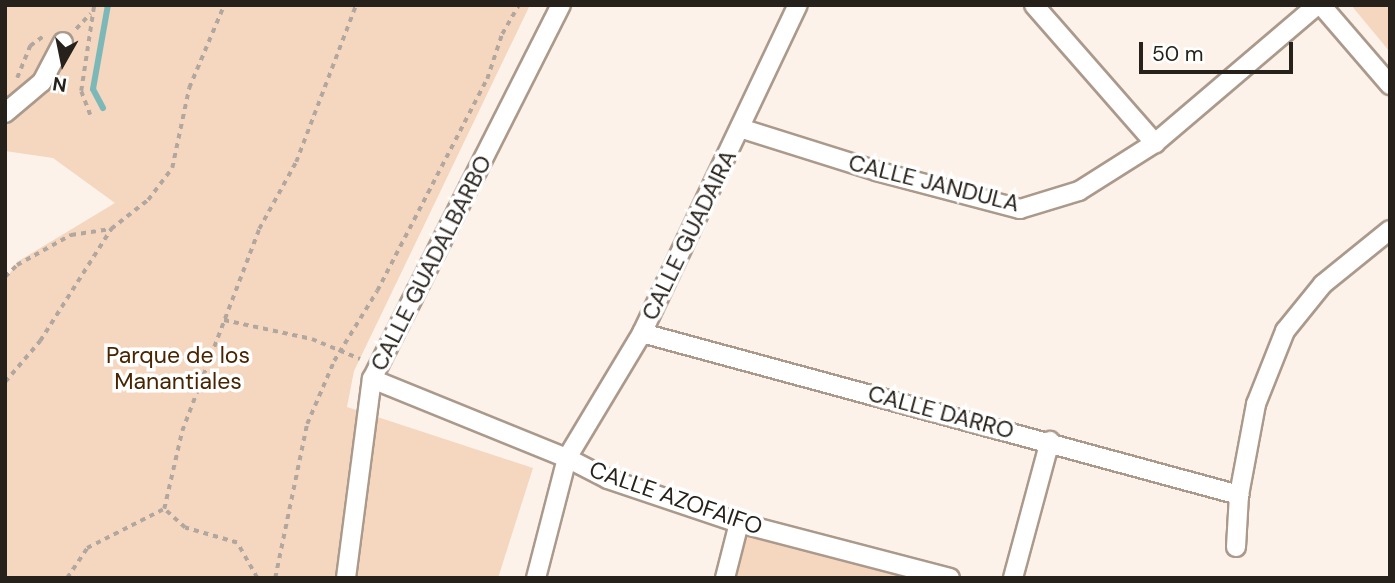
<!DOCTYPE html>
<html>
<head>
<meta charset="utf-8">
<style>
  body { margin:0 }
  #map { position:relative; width:1395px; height:583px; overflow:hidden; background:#fdf2e9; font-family:"DM Sans",sans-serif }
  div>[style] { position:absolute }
  .green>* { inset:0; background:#f5d6be }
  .stream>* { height:6px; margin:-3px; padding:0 3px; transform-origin:3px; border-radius:3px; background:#7db8b9 }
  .path>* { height:3.5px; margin-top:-1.75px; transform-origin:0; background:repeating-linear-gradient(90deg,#b1a79f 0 5px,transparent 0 10px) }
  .roads { filter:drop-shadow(2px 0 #ab9a8c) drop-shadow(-2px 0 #ab9a8c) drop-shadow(0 2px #ab9a8c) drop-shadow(0 -2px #ab9a8c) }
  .street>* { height:18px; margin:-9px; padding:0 9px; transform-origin:9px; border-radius:9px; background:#fff }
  span { translate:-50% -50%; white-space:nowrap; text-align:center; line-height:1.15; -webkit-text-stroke:7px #fff; paint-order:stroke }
  .street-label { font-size:23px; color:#27211b }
  .park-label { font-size:23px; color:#482400 }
  .frame { position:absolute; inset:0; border:7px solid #27211b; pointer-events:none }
  .north { position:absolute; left:28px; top:28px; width:70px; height:70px; -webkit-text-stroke:5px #fff; paint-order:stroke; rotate:189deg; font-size:19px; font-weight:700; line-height:28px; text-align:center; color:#27211b }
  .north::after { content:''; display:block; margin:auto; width:24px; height:32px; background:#27211b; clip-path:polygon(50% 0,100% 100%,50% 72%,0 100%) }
  .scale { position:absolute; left:1139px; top:42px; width:154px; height:32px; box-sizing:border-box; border:4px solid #27211b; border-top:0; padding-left:9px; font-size:21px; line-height:24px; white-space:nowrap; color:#27211b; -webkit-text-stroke:5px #fff; paint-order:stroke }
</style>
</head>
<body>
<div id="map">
  <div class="green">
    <div style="clip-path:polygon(5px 5px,530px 5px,354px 371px,347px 407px,533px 468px,498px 578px,5px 578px,5px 281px,17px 262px,115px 203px,53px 158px,5px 151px)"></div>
    <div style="clip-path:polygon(1351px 5px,1390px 5px,1390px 52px)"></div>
    <div style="clip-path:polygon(739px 523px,950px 578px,725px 578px)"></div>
  </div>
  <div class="stream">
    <div style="left:103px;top:108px;width:21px;rotate:-118deg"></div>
    <div style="left:93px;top:89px;width:85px;rotate:-79.9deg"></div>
  </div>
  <div class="path">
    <div style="left:5px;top:6px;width:1px;rotate:-45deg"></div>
    <div style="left:76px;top:29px;width:21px;rotate:-47deg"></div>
    <div style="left:17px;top:78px;width:35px;rotate:-68deg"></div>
    <div style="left:30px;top:46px;width:17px;rotate:-36deg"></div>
    <div style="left:90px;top:115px;width:26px;rotate:-111deg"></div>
    <div style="left:81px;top:91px;width:87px;rotate:-81.4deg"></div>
    <div style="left:5px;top:277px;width:17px;rotate:-45deg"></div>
    <div style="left:17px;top:265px;width:62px;rotate:-29.1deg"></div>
    <div style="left:71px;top:235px;width:40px;rotate:-8.5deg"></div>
    <div style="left:224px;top:320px;width:90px;rotate:12.2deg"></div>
    <div style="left:312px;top:339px;width:52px;rotate:22.6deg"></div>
    <div style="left:5px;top:382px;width:54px;rotate:-49.5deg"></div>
    <div style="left:40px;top:341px;width:133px;rotate:-57.6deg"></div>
    <div style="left:111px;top:229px;width:47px;rotate:-38.1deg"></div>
    <div style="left:148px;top:200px;width:40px;rotate:-53deg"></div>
    <div style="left:172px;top:168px;width:82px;rotate:-78deg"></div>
    <div style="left:189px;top:88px;width:90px;rotate:-67.1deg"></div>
    <div style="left:67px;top:578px;width:36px;rotate:-56deg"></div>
    <div style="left:87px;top:548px;width:86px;rotate:-26.9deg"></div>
    <div style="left:257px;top:578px;width:40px;rotate:-119.7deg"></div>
    <div style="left:237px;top:543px;width:54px;rotate:-163.9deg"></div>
    <div style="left:185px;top:528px;width:28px;rotate:-138deg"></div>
    <div style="left:164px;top:509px;width:80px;rotate:-77deg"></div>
    <div style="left:182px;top:431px;width:216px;rotate:-69.1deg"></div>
    <div style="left:259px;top:229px;width:77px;rotate:-61.1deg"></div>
    <div style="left:296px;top:162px;width:168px;rotate:-69.1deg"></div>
    <div style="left:275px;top:578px;width:157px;rotate:-78.3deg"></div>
    <div style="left:307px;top:424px;width:69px;rotate:-66.8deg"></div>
    <div style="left:334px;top:361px;width:82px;rotate:-58.4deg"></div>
    <div style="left:377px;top:291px;width:239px;rotate:-62.6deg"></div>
    <div style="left:487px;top:79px;width:47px;rotate:-71.6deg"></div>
    <div style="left:502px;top:34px;width:34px;rotate:-60deg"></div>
  </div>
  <div class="roads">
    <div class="street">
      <div style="left:1034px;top:5px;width:184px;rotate:48.8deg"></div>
      <div style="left:1321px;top:5px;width:106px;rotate:49.2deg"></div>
      <div style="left:5px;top:113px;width:48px;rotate:-40deg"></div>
      <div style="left:42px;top:82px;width:45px;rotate:-62.3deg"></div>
      <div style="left:740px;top:128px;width:143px;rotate:17.5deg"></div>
      <div style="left:876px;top:171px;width:149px;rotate:14.8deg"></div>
      <div style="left:1020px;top:209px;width:62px;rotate:-17deg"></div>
      <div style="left:1079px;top:191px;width:90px;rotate:-32.3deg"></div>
      <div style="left:1155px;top:143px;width:213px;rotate:-40.4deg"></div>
      <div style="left:642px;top:333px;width:619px;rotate:15.18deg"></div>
      <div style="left:372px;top:379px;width:210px;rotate:22.1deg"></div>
      <div style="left:567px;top:458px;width:46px;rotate:27.1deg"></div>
      <div style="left:608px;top:479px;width:138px;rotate:18.6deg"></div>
      <div style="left:739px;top:523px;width:218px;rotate:14.6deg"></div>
      <div style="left:1236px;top:547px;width:52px;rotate:-86.7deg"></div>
      <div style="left:1239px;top:495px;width:93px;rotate:-79.4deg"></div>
      <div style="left:1256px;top:404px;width:79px;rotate:-68.3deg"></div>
      <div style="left:1285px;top:331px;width:60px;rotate:-51deg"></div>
      <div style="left:1323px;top:284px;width:86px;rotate:-38.9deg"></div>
      <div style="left:346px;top:578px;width:201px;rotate:-82.6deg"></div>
      <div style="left:372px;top:379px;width:419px;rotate:-63.2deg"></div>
      <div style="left:536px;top:578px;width:124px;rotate:-75.5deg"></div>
      <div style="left:567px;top:458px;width:146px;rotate:-59deg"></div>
      <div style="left:642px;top:333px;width:363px;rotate:-64.6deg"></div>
      <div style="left:725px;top:578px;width:57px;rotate:-75.7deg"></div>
      <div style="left:1013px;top:578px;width:142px;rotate:-74.9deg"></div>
    </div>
  </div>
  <div class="street-label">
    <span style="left:934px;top:183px;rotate:14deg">CALLE JANDULA</span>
    <span style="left:689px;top:235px;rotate:-64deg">CALLE GUADAIRA</span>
    <span style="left:431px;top:263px;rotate:-63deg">CALLE GUADALBARBO</span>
    <span style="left:941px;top:412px;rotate:15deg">CALLE DARRO</span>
    <span style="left:676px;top:498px;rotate:19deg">CALLE AZOFAIFO</span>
  </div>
  <div class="park-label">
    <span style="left:178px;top:368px">Parque de los<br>Manantiales</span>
  </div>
  <div class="frame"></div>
  <div class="north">N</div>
  <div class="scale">50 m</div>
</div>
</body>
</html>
